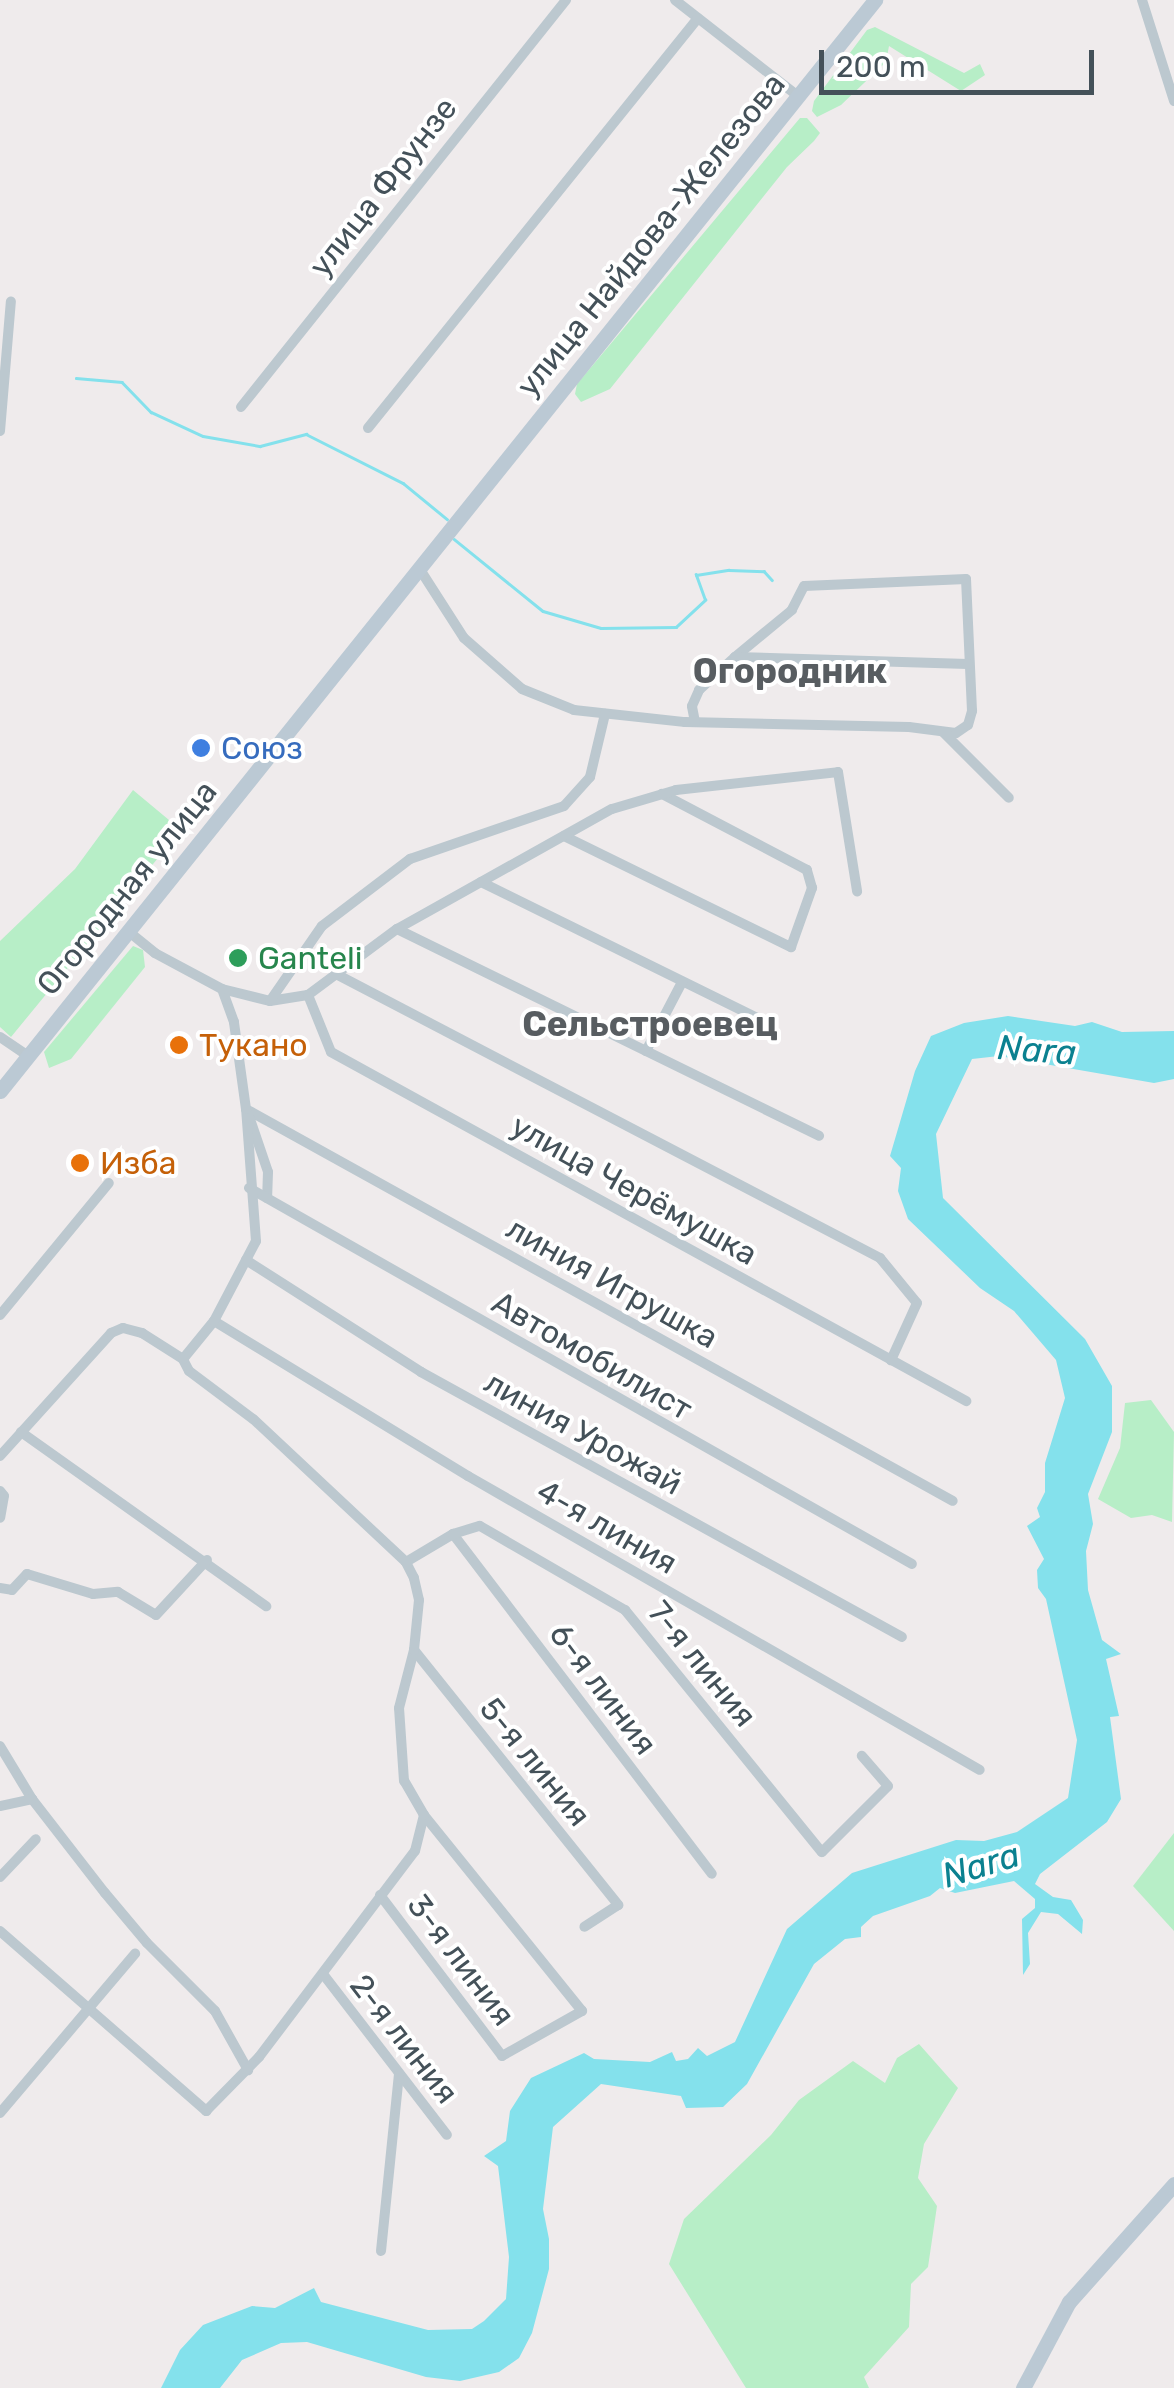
<!DOCTYPE html>
<html>
<head>
<meta charset="utf-8">
<style>
  body { margin:0 }
  #map { position:relative; width:1174px; height:2388px; overflow:hidden; background:#efebec; font-family:Rubik,sans-serif }
  div>[style] { position:absolute }
  .green>* { inset:0; background:#b7eec7 }
  .water>* { inset:0; background:#84e1ec }
  .stream>* { height:2.5px; margin:-1.25px; padding:0 1.25px; transform-origin:1.25px; border-radius:1.25px; background:#84e1ec }
  .street>* { height:10px; margin:-5px; padding:0 5px; transform-origin:5px; border-radius:5px; background:#bcc8cf }
  .secondary>* { height:15px; margin:-7.5px; padding:0 7.5px; transform-origin:7.5px; border-radius:7.5px; background:#bbc9d4 }
  .dots>* { width:28px; height:28px; translate:-50% -50%; box-sizing:border-box; border:5px solid #fff; border-radius:50% }
  span { translate:-50% -50%; white-space:nowrap; text-align:center; line-height:1.15; -webkit-text-stroke:8px #fff; paint-order:stroke }
  .street-label { font-size:32px; color:#445159 }
  .shop-label { font-size:32px; color:#366cbe }
  .left { translate:0 -50%; text-align:left }
  .leisure-label { font-size:32px; color:#27864d }
  .food-label { font-size:32px; color:#c56008 }
  .neighbourhood-label { font-size:35px; color:#585d61; font-weight:700 }
  .water-label { font-size:35px; color:#0b8190; font-style:italic }
  .scale { position:absolute; left:819px; top:50px; width:275px; height:45px; box-sizing:border-box; border:5px solid #445159; border-top:0; padding-left:12px; font-size:30px; line-height:35px; white-space:nowrap; color:#445159; -webkit-text-stroke:8px #fff; paint-order:stroke }
</style>
</head>
<body>
<div id="map">
  <div class="green">
    <div style="clip-path:polygon(875px 27px,964px 73px,980px 64px,985px 75px,961px 91px,889px 46px,886px 62px,841px 105px,817px 117px,812px 111px,814px 101px,867px 30px)"></div>
    <div style="clip-path:polygon(800px 118px,807px 118px,820px 133px,814px 141px,787px 167px,610px 389px,581px 402px,575px 394px,577px 384px)"></div>
    <div style="clip-path:polygon(133px 790px,181px 830px,11px 1037px,0 1027px,0 941px,75px 869px)"></div>
    <div style="clip-path:polygon(133px 946px,143px 950px,145px 967px,71px 1059px,49px 1068px,44px 1052px)"></div>
    <div style="clip-path:polygon(1151px 1400px,1174px 1432px,1172px 1522px,1152px 1515px,1131px 1518px,1098px 1499px,1120px 1448px,1125px 1403px)"></div>
    <div style="clip-path:polygon(1174px 1833px,1174px 1931px,1133px 1886px)"></div>
    <div style="clip-path:polygon(919px 2044px,958px 2088px,924px 2144px,918px 2178px,937px 2206px,928px 2267px,911px 2284px,909px 2327px,864px 2377px,869px 2388px,746px 2388px,669px 2264px,684px 2219px,771px 2135px,799px 2100px,853px 2061px,885px 2083px,897px 2058px)"></div>
  </div>
  <div class="water">
    <div style="clip-path:polygon(1008px 1016px,1075px 1026px,1092px 1022px,1122px 1032px,1174px 1031px,1174px 1079px,1154px 1083px,999px 1056px,972px 1059px,936px 1134px,943px 1198px,1085px 1339px,1112px 1386px,1112px 1432px,1088px 1494px,1093px 1524px,1086px 1551px,1088px 1590px,1102px 1640px,1121px 1654px,1106px 1659px,1119px 1716px,1110px 1717px,1121px 1799px,1107px 1822px,1040px 1874px,1035px 1884px,1053px 1897px,1071px 1900px,1083px 1920px,1082px 1934px,1058px 1914px,1041px 1912px,1028px 1933px,1030px 1964px,1023px 1975px,1022px 1919px,1035px 1908px,1035px 1899px,1014px 1881px,955px 1893px,940px 1888px,930px 1896px,873px 1916px,861px 1927px,861px 1937px,845px 1939px,814px 1964px,747px 2084px,723px 2107px,686px 2108px,681px 2096px,601px 2084px,553px 2127px,543px 2209px,549px 2239px,549px 2269px,532px 2333px,519px 2358px,499px 2372px,460px 2381px,426px 2377px,307px 2342px,281px 2343px,242px 2360px,220px 2388px,161px 2388px,180px 2350px,203px 2325px,252px 2306px,275px 2308px,314px 2288px,321px 2302px,428px 2330px,472px 2329px,484px 2321px,506px 2299px,509px 2257px,498px 2166px,484px 2156px,506px 2141px,510px 2111px,531px 2078px,584px 2053px,594px 2059px,650px 2062px,672px 2052px,676px 2061px,688px 2059px,698px 2048px,707px 2056px,735px 2042px,787px 1929px,852px 1873px,956px 1840px,984px 1841px,1017px 1832px,1068px 1798px,1077px 1740px,1046px 1599px,1038px 1588px,1037px 1570px,1044px 1559px,1027px 1526px,1040px 1517px,1037px 1508px,1045px 1492px,1045px 1463px,1065px 1398px,1056px 1360px,1014px 1311px,980px 1288px,908px 1219px,898px 1191px,901px 1168px,890px 1156px,915px 1071px,931px 1036px,964px 1023px)"></div>
  </div>
  <div class="stream">
    <div style="left:76px;top:378px;width:46px;rotate:5deg"></div>
    <div style="left:122px;top:382px;width:42px;rotate:46deg"></div>
    <div style="left:151px;top:412px;width:57px;rotate:24.8deg"></div>
    <div style="left:203px;top:436px;width:58px;rotate:10deg"></div>
    <div style="left:260px;top:446px;width:48px;rotate:-14.6deg"></div>
    <div style="left:306px;top:434px;width:109px;rotate:26.8deg"></div>
    <div style="left:403px;top:483px;width:57px;rotate:39.3deg"></div>
    <div style="left:454px;top:539px;width:114px;rotate:39deg"></div>
    <div style="left:543px;top:611px;width:60px;rotate:16.3deg"></div>
    <div style="left:601px;top:628px;width:75px;rotate:-0.8deg"></div>
    <div style="left:676px;top:627px;width:40px;rotate:-43deg"></div>
    <div style="left:705px;top:600px;width:27px;rotate:-110deg"></div>
    <div style="left:696px;top:575px;width:33px;rotate:-9deg"></div>
    <div style="left:729px;top:570px;width:35px;rotate:2deg"></div>
    <div style="left:764px;top:571px;width:12px;rotate:48deg"></div>
  </div>
  <div class="street">
    <div style="left:675px;top:0;width:156px;rotate:38deg"></div>
    <div style="left:1142px;top:0;width:106px;rotate:72.4deg"></div>
    <div style="left:241px;top:407px;width:521px;rotate:-51.39deg"></div>
    <div style="left:368px;top:428px;width:526px;rotate:-51.17deg"></div>
    <div style="left:0;top:431px;width:130px;rotate:-85.2deg"></div>
    <div style="left:419px;top:568px;width:83px;rotate:57.3deg"></div>
    <div style="left:464px;top:638px;width:77px;rotate:41.3deg"></div>
    <div style="left:522px;top:689px;width:56px;rotate:22deg"></div>
    <div style="left:574px;top:710px;width:112px;rotate:6.2deg"></div>
    <div style="left:685px;top:722px;width:224px;rotate:1.3deg"></div>
    <div style="left:909px;top:727px;width:47px;rotate:7.3deg"></div>
    <div style="left:956px;top:733px;width:14px;rotate:-34deg"></div>
    <div style="left:968px;top:725px;width:15px;rotate:-74deg"></div>
    <div style="left:972px;top:711px;width:132px;rotate:-92.6deg"></div>
    <div style="left:966px;top:579px;width:162px;rotate:177.5deg"></div>
    <div style="left:804px;top:586px;width:27px;rotate:117deg"></div>
    <div style="left:792px;top:610px;width:74px;rotate:140.5deg"></div>
    <div style="left:695px;top:722px;width:16px;rotate:-101deg"></div>
    <div style="left:692px;top:706px;width:17px;rotate:-66deg"></div>
    <div style="left:699px;top:690px;width:49px;rotate:-42.5deg"></div>
    <div style="left:735px;top:657px;width:233px;rotate:1.7deg"></div>
    <div style="left:943px;top:732px;width:93px;rotate:45deg"></div>
    <div style="left:564px;top:836px;width:253px;rotate:26.1deg"></div>
    <div style="left:791px;top:947px;width:63px;rotate:-70.4deg"></div>
    <div style="left:812px;top:888px;width:19px;rotate:-106deg"></div>
    <div style="left:807px;top:870px;width:164px;rotate:-152.3deg"></div>
    <div style="left:481px;top:882px;width:321px;rotate:26.2deg"></div>
    <div style="left:397px;top:929px;width:470px;rotate:26.1deg"></div>
    <div style="left:336px;top:974px;width:614px;rotate:27.57deg"></div>
    <div style="left:880px;top:1258px;width:58px;rotate:50.6deg"></div>
    <div style="left:917px;top:1303px;width:63px;rotate:114.5deg"></div>
    <div style="left:222px;top:989px;width:49px;rotate:14deg"></div>
    <div style="left:270px;top:1001px;width:38px;rotate:-9deg"></div>
    <div style="left:308px;top:995px;width:111px;rotate:-36.6deg"></div>
    <div style="left:397px;top:929px;width:246px;rotate:-29.2deg"></div>
    <div style="left:612px;top:809px;width:67px;rotate:-16.5deg"></div>
    <div style="left:676px;top:790px;width:163px;rotate:-6.3deg"></div>
    <div style="left:838px;top:772px;width:121px;rotate:80.9deg"></div>
    <div style="left:308px;top:995px;width:61px;rotate:68deg"></div>
    <div style="left:331px;top:1052px;width:725px;rotate:28.79deg"></div>
    <div style="left:270px;top:1001px;width:91px;rotate:-55.3deg"></div>
    <div style="left:322px;top:926px;width:111px;rotate:-37.3deg"></div>
    <div style="left:410px;top:859px;width:163px;rotate:-19deg"></div>
    <div style="left:564px;top:806px;width:39px;rotate:-48deg"></div>
    <div style="left:590px;top:777px;width:65px;rotate:-76.6deg"></div>
    <div style="left:0;top:1037px;width:34px;rotate:34deg"></div>
    <div style="left:646px;top:1051px;width:78px;rotate:-62.4deg"></div>
    <div style="left:246px;top:1109px;width:808px;rotate:29.01deg"></div>
    <div style="left:250px;top:1119px;width:56px;rotate:71.2deg"></div>
    <div style="left:268px;top:1172px;width:26px;rotate:92deg"></div>
    <div style="left:249px;top:1188px;width:762px;rotate:29.56deg"></div>
    <div style="left:246px;top:1260px;width:208px;rotate:32.6deg"></div>
    <div style="left:421px;top:1372px;width:549px;rotate:28.85deg"></div>
    <div style="left:0;top:1315px;width:171px;rotate:-50.5deg"></div>
    <div style="left:214px;top:1321px;width:298px;rotate:31.4deg"></div>
    <div style="left:468px;top:1476px;width:590px;rotate:29.87deg"></div>
    <div style="left:21px;top:1432px;width:301px;rotate:35.4deg"></div>
    <div style="left:0;top:1456px;width:166px;rotate:-47.9deg"></div>
    <div style="left:111px;top:1333px;width:13px;rotate:-23deg"></div>
    <div style="left:123px;top:1328px;width:20px;rotate:15deg"></div>
    <div style="left:142px;top:1333px;width:49px;rotate:32.4deg"></div>
    <div style="left:0;top:1491px;width:6px;rotate:51deg"></div>
    <div style="left:4px;top:1496px;width:22px;rotate:100deg"></div>
    <div style="left:453px;top:1534px;width:427px;rotate:52.7deg"></div>
    <div style="left:406px;top:1562px;width:55px;rotate:-30.8deg"></div>
    <div style="left:453px;top:1534px;width:28px;rotate:-17deg"></div>
    <div style="left:480px;top:1526px;width:168px;rotate:30.1deg"></div>
    <div style="left:625px;top:1610px;width:312px;rotate:50.9deg"></div>
    <div style="left:822px;top:1852px;width:93px;rotate:-45deg"></div>
    <div style="left:888px;top:1786px;width:40px;rotate:-131deg"></div>
    <div style="left:0;top:1588px;width:12px;rotate:9deg"></div>
    <div style="left:12px;top:1590px;width:22px;rotate:-47deg"></div>
    <div style="left:27px;top:1574px;width:69px;rotate:16.9deg"></div>
    <div style="left:93px;top:1594px;width:25px;rotate:-5deg"></div>
    <div style="left:118px;top:1592px;width:44px;rotate:31.2deg"></div>
    <div style="left:156px;top:1615px;width:75px;rotate:-47.2deg"></div>
    <div style="left:414px;top:1650px;width:327px;rotate:51.3deg"></div>
    <div style="left:618px;top:1905px;width:40px;rotate:147.1deg"></div>
    <div style="left:0;top:1746px;width:62px;rotate:58.9deg"></div>
    <div style="left:32px;top:1799px;width:119px;rotate:52.2deg"></div>
    <div style="left:105px;top:1893px;width:65px;rotate:50deg"></div>
    <div style="left:147px;top:1943px;width:96px;rotate:45deg"></div>
    <div style="left:215px;top:2011px;width:68px;rotate:60.8deg"></div>
    <div style="left:0;top:1806px;width:33px;rotate:-12deg"></div>
    <div style="left:0;top:1877px;width:52px;rotate:-46.5deg"></div>
    <div style="left:380px;top:1895px;width:202px;rotate:52.8deg"></div>
    <div style="left:502px;top:2056px;width:92px;rotate:-29.4deg"></div>
    <div style="left:582px;top:2011px;width:252px;rotate:-128.9deg"></div>
    <div style="left:0;top:1931px;width:274px;rotate:41.1deg"></div>
    <div style="left:206px;top:2111px;width:76px;rotate:-45.5deg"></div>
    <div style="left:259px;top:2057px;width:258px;rotate:-52.9deg"></div>
    <div style="left:415px;top:1851px;width:37px;rotate:-76deg"></div>
    <div style="left:424px;top:1815px;width:39px;rotate:-120deg"></div>
    <div style="left:404px;top:1781px;width:73px;rotate:-93.9deg"></div>
    <div style="left:399px;top:1708px;width:60px;rotate:-75.5deg"></div>
    <div style="left:414px;top:1650px;width:50px;rotate:-84.3deg"></div>
    <div style="left:419px;top:1600px;width:23px;rotate:-103deg"></div>
    <div style="left:414px;top:1578px;width:18px;rotate:-117deg"></div>
    <div style="left:406px;top:1562px;width:209px;rotate:-136.9deg"></div>
    <div style="left:253px;top:1419px;width:80px;rotate:-143.1deg"></div>
    <div style="left:189px;top:1371px;width:13px;rotate:-117deg"></div>
    <div style="left:183px;top:1359px;width:49px;rotate:-50.8deg"></div>
    <div style="left:214px;top:1321px;width:90px;rotate:-62.3deg"></div>
    <div style="left:256px;top:1241px;width:132px;rotate:-94.3deg"></div>
    <div style="left:246px;top:1109px;width:88px;rotate:-97.9deg"></div>
    <div style="left:234px;top:1022px;width:35px;rotate:-110deg"></div>
    <div style="left:222px;top:989px;width:76px;rotate:-151.8deg"></div>
    <div style="left:155px;top:953px;width:35px;rotate:-141deg"></div>
    <div style="left:323px;top:1974px;width:203px;rotate:52.4deg"></div>
    <div style="left:0;top:2113px;width:209px;rotate:-49.7deg"></div>
    <div style="left:381px;top:2251px;width:178px;rotate:-84.2deg"></div>
  </div>
  <div class="secondary">
    <div style="left:0;top:1091px;width:1399px;rotate:-51.27deg"></div>
    <div style="left:1023px;top:2388px;width:98px;rotate:-61.9deg"></div>
    <div style="left:1069px;top:2302px;width:158px;rotate:-48.3deg"></div>
  </div>
  <div class="dots">
    <div style="left:201px;top:748px;background:#3f7fe0"></div>
    <div style="left:238px;top:958px;background:#2e9e5b"></div>
    <div style="left:179px;top:1045px;background:#e8710a"></div>
    <div style="left:80px;top:1163px;background:#e8710a"></div>
  </div>
  <div class="street-label">
    <span style="left:383px;top:187px;rotate:-52deg">улица Фрунзе</span>
    <span style="left:651px;top:235px;rotate:-51deg">улица Найдова-Железова</span>
    <span style="left:127px;top:888px;rotate:-51deg">Огородная улица</span>
    <span style="left:634px;top:1190px;rotate:29deg">улица Черёмушка</span>
    <span style="left:612px;top:1283px;rotate:29deg">линия Игрушка</span>
    <span style="left:592px;top:1356px;rotate:30deg">Автомобилист</span>
    <span style="left:583px;top:1433px;rotate:29deg">линия Урожай</span>
    <span style="left:607px;top:1527px;rotate:30deg">4-я линия</span>
    <span style="left:702px;top:1664px;rotate:51deg">7-я линия</span>
    <span style="left:603px;top:1689px;rotate:53deg">6-я линия</span>
    <span style="left:535px;top:1762px;rotate:51deg">5-я линия</span>
    <span style="left:461px;top:1960px;rotate:53deg">3-я линия</span>
    <span style="left:404px;top:2039px;rotate:52deg">2-я линия</span>
  </div>
  <div class="shop-label">
    <span class="left" style="left:221px;top:748px">Союз</span>
  </div>
  <div class="leisure-label">
    <span class="left" style="left:258px;top:958px">Ganteli</span>
  </div>
  <div class="food-label">
    <span class="left" style="left:199px;top:1045px">Тукано</span>
    <span class="left" style="left:100px;top:1163px">Изба</span>
  </div>
  <div class="neighbourhood-label">
    <span style="left:790px;top:671px">Огородник</span>
    <span style="left:650px;top:1024px">Сельстроевец</span>
  </div>
  <div class="water-label">
    <span style="left:1037px;top:1050px;rotate:4deg">Nara</span>
    <span style="left:981px;top:1865px;rotate:-17deg">Nara</span>
  </div>
  <div class="scale">200 m</div>
</div>
</body>
</html>
